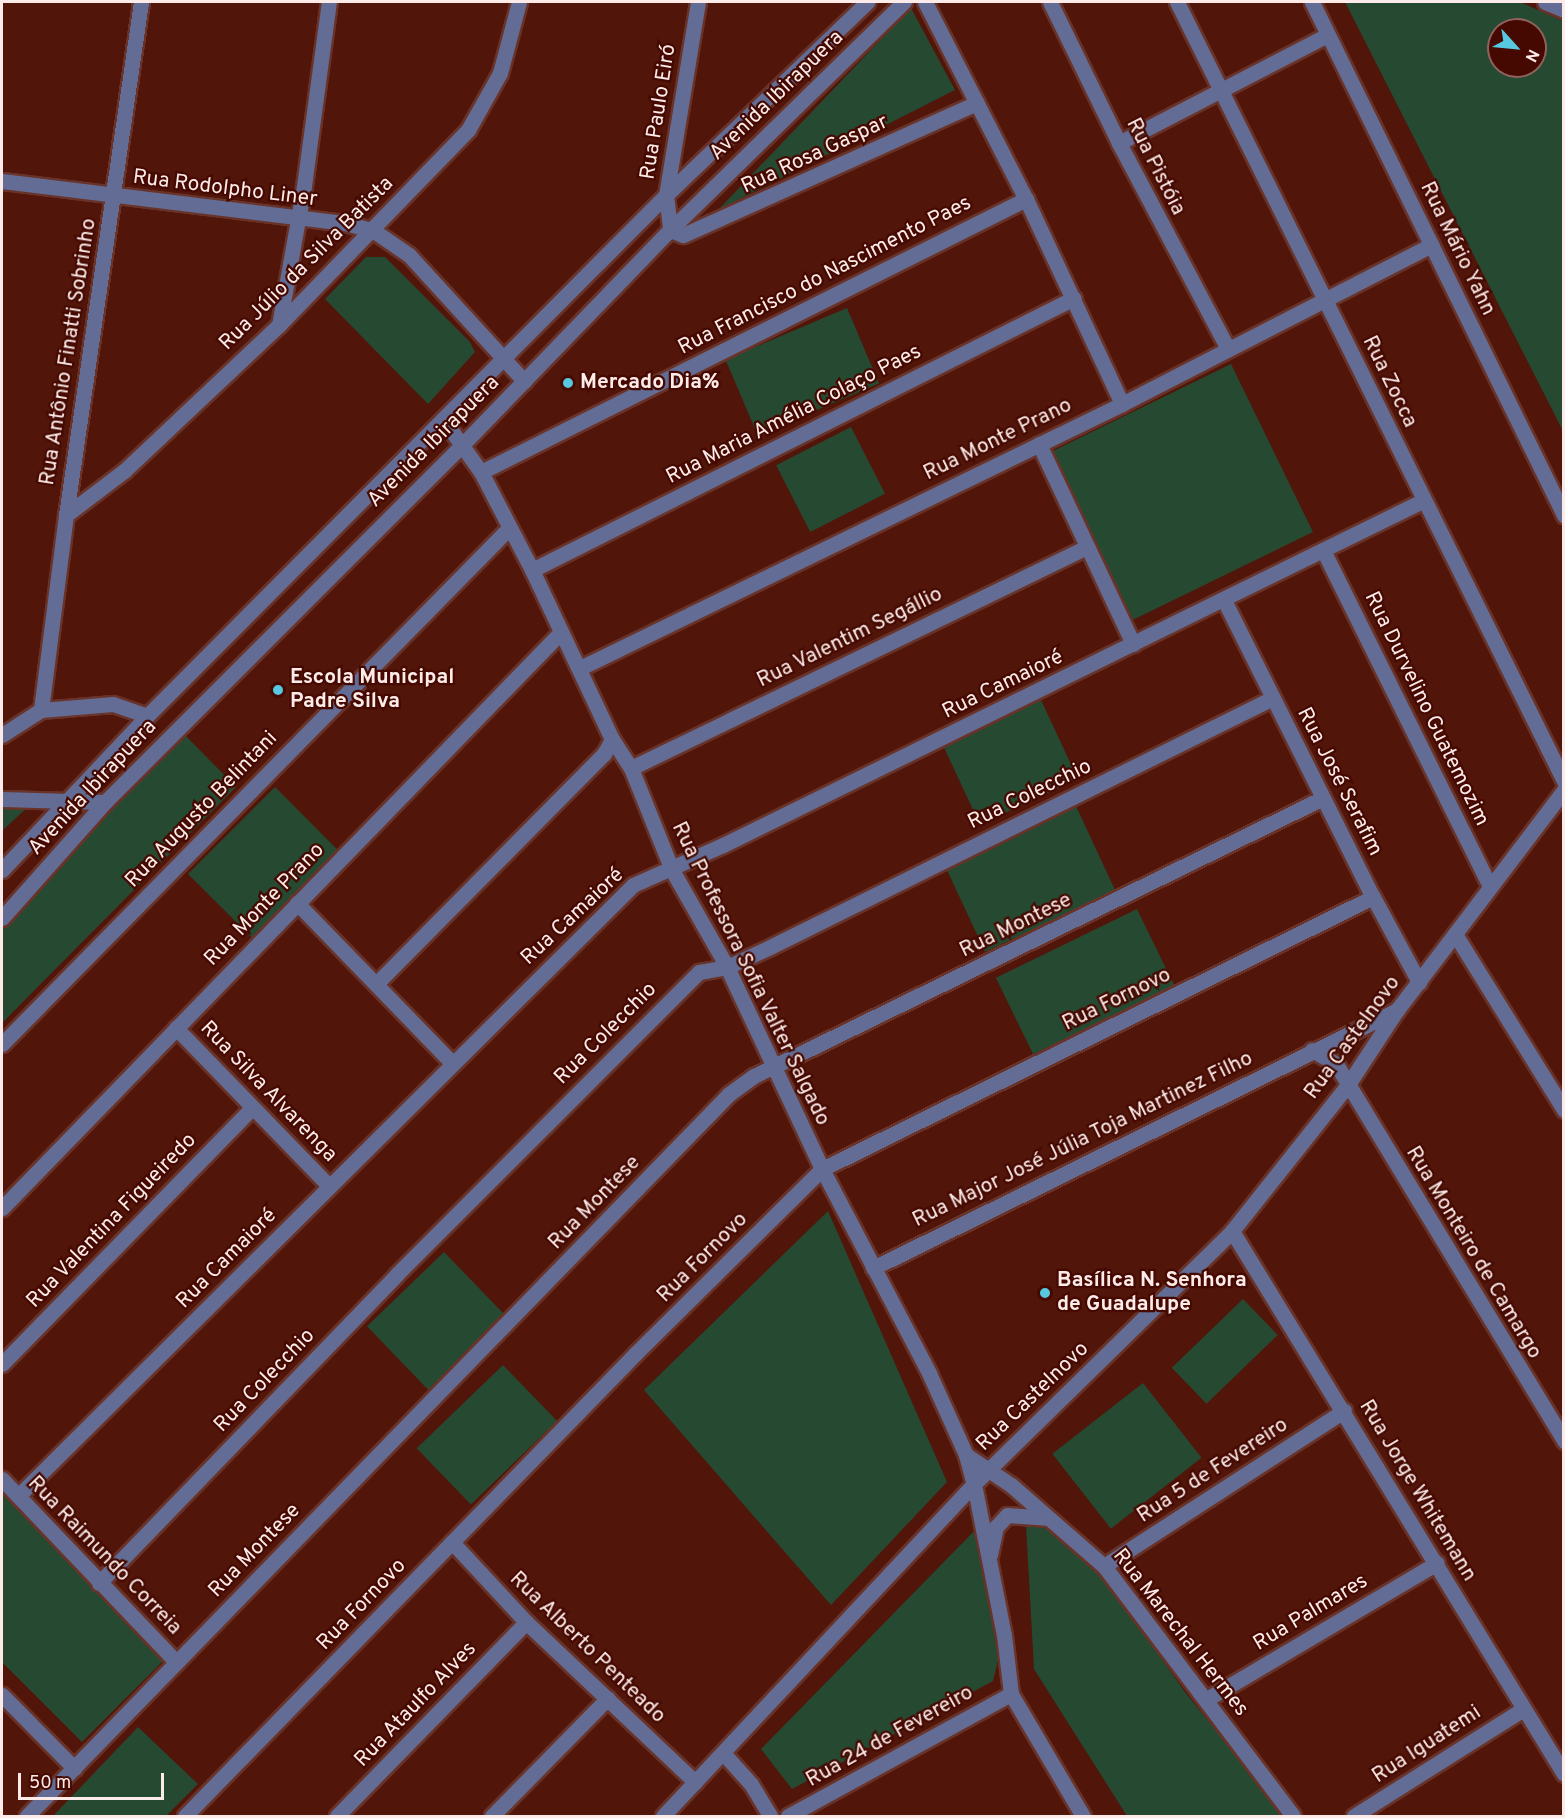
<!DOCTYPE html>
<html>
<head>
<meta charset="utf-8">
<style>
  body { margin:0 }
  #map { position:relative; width:1565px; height:1818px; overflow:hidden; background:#51150a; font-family:Overpass,sans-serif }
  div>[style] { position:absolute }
  .green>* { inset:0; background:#264931; transform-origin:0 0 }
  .roads { filter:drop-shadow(2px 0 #693329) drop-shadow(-2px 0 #693329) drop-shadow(0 2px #693329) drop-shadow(0 -2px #693329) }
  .minor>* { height:15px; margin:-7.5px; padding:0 7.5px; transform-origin:7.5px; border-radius:7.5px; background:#626c94 }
  .tertiary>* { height:15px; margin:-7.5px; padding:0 7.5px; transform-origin:7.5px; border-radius:7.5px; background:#626c94 }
  .dots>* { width:16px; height:16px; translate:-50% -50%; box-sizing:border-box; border:3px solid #450901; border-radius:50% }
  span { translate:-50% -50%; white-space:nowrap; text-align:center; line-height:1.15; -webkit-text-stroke:4.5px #450901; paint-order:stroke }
  .street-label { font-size:21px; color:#fcebe8 }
  .poi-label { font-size:21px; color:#fcebe8; font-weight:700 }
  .left { translate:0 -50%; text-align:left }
  .frame { position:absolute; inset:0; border:3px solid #fcebe8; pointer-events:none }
  .north { position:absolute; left:1487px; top:18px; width:60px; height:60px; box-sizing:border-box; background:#450901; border:2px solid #8e635d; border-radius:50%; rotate:117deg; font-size:16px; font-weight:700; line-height:24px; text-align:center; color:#fcebe8 }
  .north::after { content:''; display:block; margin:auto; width:21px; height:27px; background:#56c9e0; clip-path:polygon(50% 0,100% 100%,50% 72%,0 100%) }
  .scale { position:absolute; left:18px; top:1773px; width:146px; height:27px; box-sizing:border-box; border:3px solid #fcebe8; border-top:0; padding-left:8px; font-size:18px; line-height:21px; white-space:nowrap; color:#fcebe8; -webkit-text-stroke:4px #450901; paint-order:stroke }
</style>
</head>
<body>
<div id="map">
  <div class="green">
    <div style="clip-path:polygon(evenodd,1345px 2px,1520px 2px,1563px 21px,1563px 431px,1345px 2px,1499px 30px,1535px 30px,1535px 66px,1499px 66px,1499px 30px)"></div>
    <div style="clip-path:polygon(911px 8px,955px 90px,718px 210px)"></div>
    <div style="clip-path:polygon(366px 257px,385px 257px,470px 342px,475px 352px,428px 404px,325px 299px)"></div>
    <div style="left:847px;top:308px;width:82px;height:132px;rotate:67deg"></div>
    <div style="left:1231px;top:364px;width:187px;height:200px;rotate:64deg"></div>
    <div style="left:851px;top:427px;width:75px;height:84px;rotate:63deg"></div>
    <div style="left:1041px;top:700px;width:87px;height:108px;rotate:65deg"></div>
    <div style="clip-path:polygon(183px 733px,236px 787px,2px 1023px,2px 925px)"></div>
    <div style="left:275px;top:787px;width:90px;height:123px;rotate:45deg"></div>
    <div style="clip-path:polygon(33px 802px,2px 831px,2px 803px)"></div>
    <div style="left:1075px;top:804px;width:96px;height:144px;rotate:65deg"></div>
    <div style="left:1137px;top:909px;width:85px;height:157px;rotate:64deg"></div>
    <div style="clip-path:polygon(828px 1211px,947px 1482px,831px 1605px,644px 1390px)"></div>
    <div style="left:444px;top:1252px;width:88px;height:107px;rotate:46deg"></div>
    <div style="left:1243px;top:1299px;width:50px;height:99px;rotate:46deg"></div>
    <div style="left:503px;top:1365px;width:78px;height:120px;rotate:46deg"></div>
    <div style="left:1143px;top:1383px;width:95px;height:115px;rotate:52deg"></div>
    <div style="clip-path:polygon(2px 1489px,168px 1656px,82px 1742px,2px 1662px)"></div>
    <div style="clip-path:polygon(1035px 1516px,1100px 1571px,1185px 1692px,1285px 1816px,1127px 1816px,1034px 1669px,1026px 1526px)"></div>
    <div style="clip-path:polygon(981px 1524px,999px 1657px,993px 1681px,792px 1789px,761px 1749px)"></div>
    <div style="clip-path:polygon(138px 1727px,198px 1784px,166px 1816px,53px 1816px)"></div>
  </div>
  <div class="roads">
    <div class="minor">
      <div style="left:698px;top:2px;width:196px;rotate:99.4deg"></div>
      <div style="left:666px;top:195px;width:35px;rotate:83deg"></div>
      <div style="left:670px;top:230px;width:14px;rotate:21deg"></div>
      <div style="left:683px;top:235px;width:322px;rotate:-24.2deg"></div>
      <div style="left:925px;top:2px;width:221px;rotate:62.9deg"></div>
      <div style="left:1026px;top:199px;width:226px;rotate:64.9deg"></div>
      <div style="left:1050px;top:2px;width:157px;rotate:63.9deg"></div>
      <div style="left:1119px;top:143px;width:233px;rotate:62.1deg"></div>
      <div style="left:1177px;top:2px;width:870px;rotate:63.58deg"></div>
      <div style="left:1312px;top:2px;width:572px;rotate:63.84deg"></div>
      <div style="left:1545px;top:2px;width:21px;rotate:23deg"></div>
      <div style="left:1119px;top:143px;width:234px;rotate:-27.4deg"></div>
      <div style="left:2px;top:181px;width:346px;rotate:7deg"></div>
      <div style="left:345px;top:223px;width:30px;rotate:15deg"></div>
      <div style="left:374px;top:231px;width:42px;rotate:34.4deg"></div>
      <div style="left:409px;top:255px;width:171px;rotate:47.6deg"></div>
      <div style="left:279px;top:325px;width:141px;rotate:-79.8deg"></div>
      <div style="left:304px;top:186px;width:186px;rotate:-82.3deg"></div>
      <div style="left:1039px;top:444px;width:221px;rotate:64.8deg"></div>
      <div style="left:481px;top:472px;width:610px;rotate:-26.61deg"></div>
      <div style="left:66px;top:515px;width:73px;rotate:-37.2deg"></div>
      <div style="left:124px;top:471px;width:213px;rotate:-43.3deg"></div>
      <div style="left:279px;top:325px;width:272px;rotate:-45.9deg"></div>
      <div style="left:468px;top:130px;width:65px;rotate:-60.7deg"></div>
      <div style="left:500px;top:73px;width:73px;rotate:-75deg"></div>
      <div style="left:1323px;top:550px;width:376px;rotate:63.6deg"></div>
      <div style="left:532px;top:570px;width:606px;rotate:-26.65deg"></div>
      <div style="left:1224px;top:600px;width:332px;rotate:63.4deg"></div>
      <div style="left:1373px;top:897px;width:97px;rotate:61.6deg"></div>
      <div style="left:580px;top:668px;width:603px;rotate:-25.97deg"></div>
      <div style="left:1122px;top:404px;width:348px;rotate:-27.2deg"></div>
      <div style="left:41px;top:710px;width:197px;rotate:-82.7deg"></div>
      <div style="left:66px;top:515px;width:518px;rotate:-81.68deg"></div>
      <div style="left:2px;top:735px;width:46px;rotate:-32.7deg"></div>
      <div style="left:41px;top:710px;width:72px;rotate:-4.8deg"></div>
      <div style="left:113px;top:704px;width:36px;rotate:19deg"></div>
      <div style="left:631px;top:768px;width:507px;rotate:-25.86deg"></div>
      <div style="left:2px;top:799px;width:103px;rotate:1.7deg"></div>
      <div style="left:297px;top:903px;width:221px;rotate:45.9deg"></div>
      <div style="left:1455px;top:934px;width:207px;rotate:58.2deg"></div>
      <div style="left:376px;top:984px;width:324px;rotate:-45.3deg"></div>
      <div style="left:604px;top:754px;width:17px;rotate:-62deg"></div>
      <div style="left:176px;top:1028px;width:220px;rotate:45.9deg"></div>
      <div style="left:2px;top:1044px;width:723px;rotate:-45.5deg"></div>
      <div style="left:1312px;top:1050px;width:28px;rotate:30deg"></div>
      <div style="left:1336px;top:1064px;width:441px;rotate:58.8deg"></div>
      <div style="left:2px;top:1208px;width:801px;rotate:-45.86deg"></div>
      <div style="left:1232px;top:1231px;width:636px;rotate:58.56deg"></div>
      <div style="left:873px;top:1268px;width:584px;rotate:-26.21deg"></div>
      <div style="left:2px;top:1364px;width:358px;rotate:-45.7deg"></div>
      <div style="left:2px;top:1479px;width:253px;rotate:46.4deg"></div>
      <div style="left:18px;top:1496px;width:867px;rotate:-44.81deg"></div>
      <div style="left:633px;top:885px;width:98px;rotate:-24deg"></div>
      <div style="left:723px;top:845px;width:781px;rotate:-26.2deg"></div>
      <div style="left:452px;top:1542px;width:109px;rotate:47.2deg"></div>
      <div style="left:526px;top:1622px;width:233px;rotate:43.4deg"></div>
      <div style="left:1104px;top:1566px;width:286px;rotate:-32.9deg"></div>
      <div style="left:99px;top:1583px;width:429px;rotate:-46deg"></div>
      <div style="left:397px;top:1274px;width:427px;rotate:-45deg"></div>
      <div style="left:699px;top:972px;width:28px;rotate:-10deg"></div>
      <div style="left:727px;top:967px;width:47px;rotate:-24.9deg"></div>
      <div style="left:770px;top:947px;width:561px;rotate:-26.34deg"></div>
      <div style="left:2px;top:1695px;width:103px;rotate:45.4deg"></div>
      <div style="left:1207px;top:1699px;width:267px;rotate:-30.6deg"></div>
      <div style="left:724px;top:1754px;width:40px;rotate:48deg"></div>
      <div style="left:751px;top:1784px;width:37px;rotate:59deg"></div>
      <div style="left:27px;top:1816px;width:1007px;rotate:-45.8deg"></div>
      <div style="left:729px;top:1094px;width:31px;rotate:-36deg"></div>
      <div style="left:754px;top:1076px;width:633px;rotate:-26.04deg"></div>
      <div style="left:185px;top:1816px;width:646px;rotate:-45.75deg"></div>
      <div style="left:636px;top:1353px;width:262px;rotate:-44.7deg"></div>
      <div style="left:822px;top:1169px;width:614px;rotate:-26.27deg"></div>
      <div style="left:337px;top:1816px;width:271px;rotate:-45.7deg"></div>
      <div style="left:492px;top:1816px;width:165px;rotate:-45.5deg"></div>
      <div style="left:663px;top:1816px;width:455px;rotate:-46.9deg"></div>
      <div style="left:974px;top:1484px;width:361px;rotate:-44.4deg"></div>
      <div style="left:1232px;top:1231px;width:185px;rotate:-51.6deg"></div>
      <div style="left:1347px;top:1086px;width:91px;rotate:-56.7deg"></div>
      <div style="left:1397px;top:1010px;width:276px;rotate:-52.8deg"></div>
      <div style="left:788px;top:1816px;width:254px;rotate:-28.7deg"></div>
      <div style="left:1354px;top:1816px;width:200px;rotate:-32.3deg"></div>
    </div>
    <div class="tertiary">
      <div style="left:443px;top:419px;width:65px;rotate:54.4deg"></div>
      <div style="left:481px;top:472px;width:110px;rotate:62.5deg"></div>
      <div style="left:532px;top:570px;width:187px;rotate:64.7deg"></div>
      <div style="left:612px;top:739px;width:35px;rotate:57deg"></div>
      <div style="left:631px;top:768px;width:110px;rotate:68.1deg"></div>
      <div style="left:672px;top:870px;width:112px;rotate:60.4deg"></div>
      <div style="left:727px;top:967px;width:223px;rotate:64.8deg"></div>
      <div style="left:822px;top:1169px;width:230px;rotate:62.3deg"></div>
      <div style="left:929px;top:1373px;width:90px;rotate:65.7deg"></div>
      <div style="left:966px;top:1455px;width:30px;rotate:75deg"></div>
      <div style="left:974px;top:1484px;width:154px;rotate:78.8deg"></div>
      <div style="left:1004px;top:1635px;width:59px;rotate:83.2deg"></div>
      <div style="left:1011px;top:1694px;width:142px;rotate:59.5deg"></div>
      <div style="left:2px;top:870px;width:212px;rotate:-46.7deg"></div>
      <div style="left:147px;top:716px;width:735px;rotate:-45.11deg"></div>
      <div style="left:666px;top:195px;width:279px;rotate:-43.8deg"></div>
      <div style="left:2px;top:918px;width:155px;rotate:-48.4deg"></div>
      <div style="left:105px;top:802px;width:506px;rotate:-45deg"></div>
      <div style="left:463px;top:444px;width:298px;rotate:-46deg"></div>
      <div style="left:670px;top:230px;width:327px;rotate:-44.3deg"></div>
      <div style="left:966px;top:1455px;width:54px;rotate:33.7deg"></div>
      <div style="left:1011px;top:1485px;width:123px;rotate:41.1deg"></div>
      <div style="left:1104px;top:1566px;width:313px;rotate:52.9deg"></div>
      <div style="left:990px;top:1555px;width:29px;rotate:-78deg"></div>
      <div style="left:996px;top:1527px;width:16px;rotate:-47deg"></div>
      <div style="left:1007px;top:1515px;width:39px;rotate:4deg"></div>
    </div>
  </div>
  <div class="dots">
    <div style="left:568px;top:383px;background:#56c9e0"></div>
    <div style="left:278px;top:690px;background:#56c9e0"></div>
    <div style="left:1045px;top:1293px;background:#56c9e0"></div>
  </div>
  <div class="street-label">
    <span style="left:777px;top:96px;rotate:-44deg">Avenida Ibirapuera</span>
    <span style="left:659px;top:112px;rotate:-81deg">Rua Paulo Eiró</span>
    <span style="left:815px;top:155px;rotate:-25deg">Rua Rosa Gaspar</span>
    <span style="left:1155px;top:167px;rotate:63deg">Rua Pistóia</span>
    <span style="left:225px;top:189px;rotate:7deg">Rua Rodolpho Liner</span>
    <span style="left:1457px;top:249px;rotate:64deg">Rua Mário Yahn</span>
    <span style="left:307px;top:264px;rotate:-45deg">Rua Júlio da Silva Batista</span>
    <span style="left:825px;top:276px;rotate:-27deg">Rua Francisco do Nascimento Paes</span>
    <span style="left:69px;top:352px;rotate:-81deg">Rua Antônio Finatti Sobrinho</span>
    <span style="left:1389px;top:382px;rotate:64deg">Rua Zocca</span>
    <span style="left:794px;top:415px;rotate:-27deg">Rua Maria Amélia Colaço Paes</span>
    <span style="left:998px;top:440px;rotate:-26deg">Rua Monte Prano</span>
    <span style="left:434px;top:442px;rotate:-45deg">Avenida Ibirapuera</span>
    <span style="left:850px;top:638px;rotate:-26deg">Rua Valentim Segállio</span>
    <span style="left:1003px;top:685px;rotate:-26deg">Rua Camaioré</span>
    <span style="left:1426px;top:709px;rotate:64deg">Rua Durvelino Guatemozim</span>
    <span style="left:1339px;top:782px;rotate:63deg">Rua José Serafim</span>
    <span style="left:93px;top:788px;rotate:-47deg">Avenida Ibirapuera</span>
    <span style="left:1030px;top:795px;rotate:-26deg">Rua Colecchio</span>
    <span style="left:202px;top:810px;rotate:-46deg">Rua Augusto Belintani</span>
    <span style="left:265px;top:905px;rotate:-46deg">Rua Monte Prano</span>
    <span style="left:573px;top:917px;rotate:-43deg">Rua Camaioré</span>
    <span style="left:1016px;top:926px;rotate:-26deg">Rua Montese</span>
    <span style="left:750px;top:974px;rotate:64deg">Rua Professora Sofia Valter Salgado</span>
    <span style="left:1117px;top:1000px;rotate:-26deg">Rua Fornovo</span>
    <span style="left:606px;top:1034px;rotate:-45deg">Rua Colecchio</span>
    <span style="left:1353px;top:1038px;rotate:-54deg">Rua Castelnovo</span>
    <span style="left:268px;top:1092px;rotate:46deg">Rua Silva Alvarenga</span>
    <span style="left:1083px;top:1140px;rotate:-26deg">Rua Major José Júlia Toja Martinez Filho</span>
    <span style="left:595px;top:1203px;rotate:-46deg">Rua Montese</span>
    <span style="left:112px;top:1221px;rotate:-46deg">Rua Valentina Figueiredo</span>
    <span style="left:1473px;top:1253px;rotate:59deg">Rua Monteiro de Camargo</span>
    <span style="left:703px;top:1258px;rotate:-45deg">Rua Fornovo</span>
    <span style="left:227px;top:1259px;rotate:-45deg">Rua Camaioré</span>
    <span style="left:265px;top:1381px;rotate:-46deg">Rua Colecchio</span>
    <span style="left:1033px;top:1397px;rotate:-44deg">Rua Castelnovo</span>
    <span style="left:1213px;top:1471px;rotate:-33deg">Rua 5 de Fevereiro</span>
    <span style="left:1417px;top:1491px;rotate:59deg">Rua Jorge Whitemann</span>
    <span style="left:255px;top:1551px;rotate:-46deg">Rua Montese</span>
    <span style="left:104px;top:1556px;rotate:46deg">Rua Raimundo Correia</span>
    <span style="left:362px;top:1605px;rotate:-46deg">Rua Fornovo</span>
    <span style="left:1311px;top:1613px;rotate:-31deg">Rua Palmares</span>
    <span style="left:1180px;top:1633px;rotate:52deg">Rua Marechal Hermes</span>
    <span style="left:587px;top:1648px;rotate:44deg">Rua Alberto Penteado</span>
    <span style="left:416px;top:1705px;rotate:-46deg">Rua Ataulfo Alves</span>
    <span style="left:890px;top:1737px;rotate:-29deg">Rua 24 de Fevereiro</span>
    <span style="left:1427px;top:1745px;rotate:-33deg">Rua Iguatemi</span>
  </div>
  <div class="poi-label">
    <span class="left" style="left:580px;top:383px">Mercado Dia%</span>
    <span class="left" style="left:290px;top:690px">Escola Municipal<br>Padre Silva</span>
    <span class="left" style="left:1057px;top:1293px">Basílica N. Senhora<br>de Guadalupe</span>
  </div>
  <div class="frame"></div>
  <div class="north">N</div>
  <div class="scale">50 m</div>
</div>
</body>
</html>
